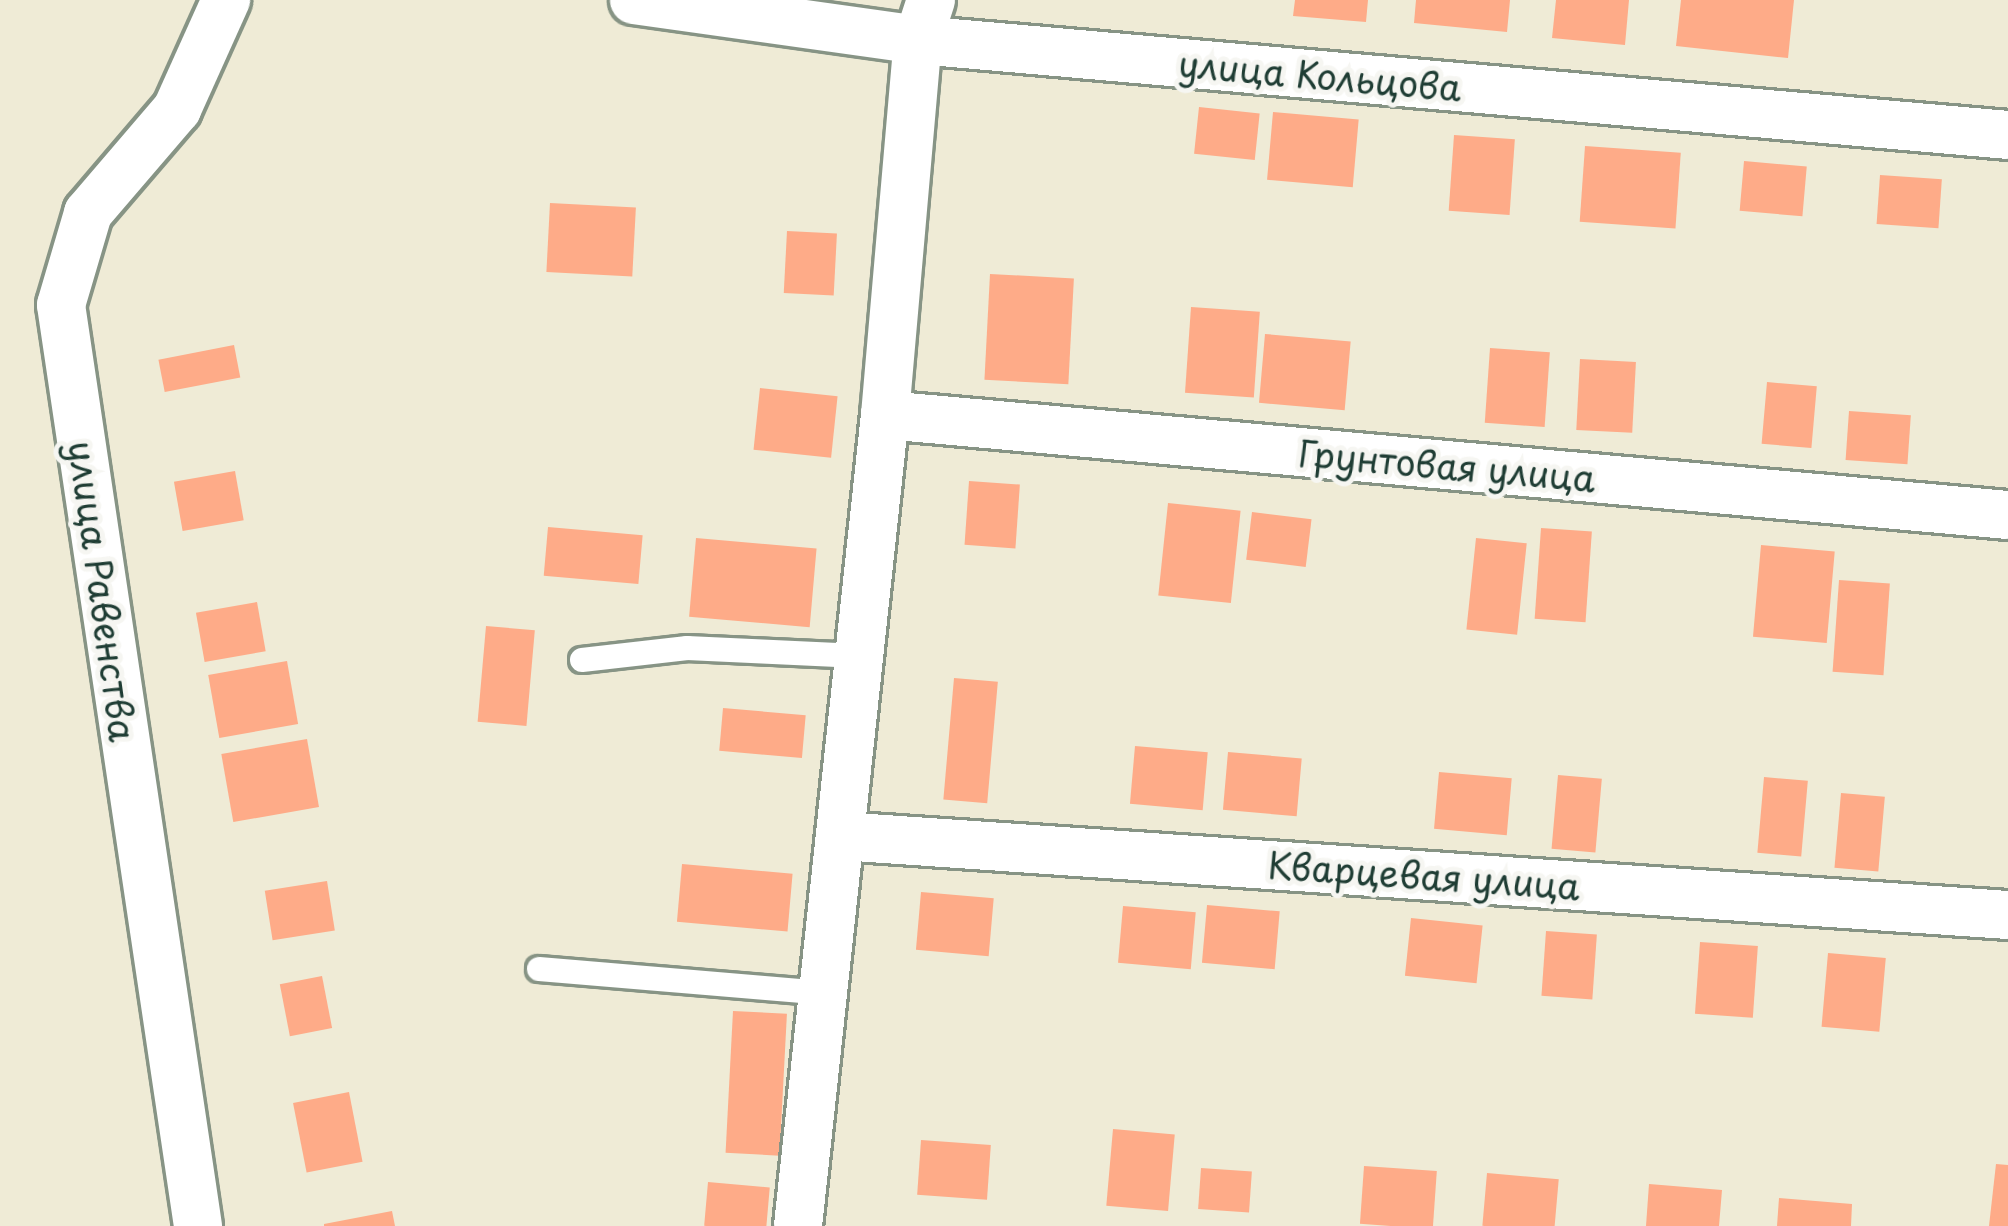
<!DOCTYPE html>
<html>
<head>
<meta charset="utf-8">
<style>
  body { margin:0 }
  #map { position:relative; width:2008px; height:1226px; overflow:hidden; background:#efebd6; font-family:"Playpen Sans",sans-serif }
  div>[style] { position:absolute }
  .building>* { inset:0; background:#feab88; transform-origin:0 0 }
  .roads { filter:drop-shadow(3px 0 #879485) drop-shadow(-3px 0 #879485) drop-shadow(0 3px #879485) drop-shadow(0 -3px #879485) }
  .lane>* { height:24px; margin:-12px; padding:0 12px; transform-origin:12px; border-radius:12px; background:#fff }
  .street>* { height:48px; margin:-24px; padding:0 24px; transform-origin:24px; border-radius:24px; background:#fff }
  span { translate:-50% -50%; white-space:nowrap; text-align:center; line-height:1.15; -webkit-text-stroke:10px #f6f6f2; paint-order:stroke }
  .street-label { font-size:36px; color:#1f3d34 }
</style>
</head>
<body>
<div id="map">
  <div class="building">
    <div style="clip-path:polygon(1295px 0,1368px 0,1366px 22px,1293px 16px)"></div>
    <div style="clip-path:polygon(1416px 0,1510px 0,1507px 32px,1414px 23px)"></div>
    <div style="clip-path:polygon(1556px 0,1629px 0,1625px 45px,1552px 38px)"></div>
    <div style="clip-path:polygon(1681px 0,1794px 0,1788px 58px,1676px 46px)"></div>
    <div style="left:1199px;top:107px;width:61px;height:47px;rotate:6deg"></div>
    <div style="left:1273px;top:112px;width:86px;height:68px;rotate:5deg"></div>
    <div style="left:1454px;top:135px;width:61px;height:76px;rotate:4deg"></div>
    <div style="left:1585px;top:146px;width:96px;height:76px;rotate:4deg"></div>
    <div style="left:1744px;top:161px;width:63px;height:50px;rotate:5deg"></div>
    <div style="left:1880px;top:175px;width:62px;height:49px;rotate:4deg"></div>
    <div style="left:550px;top:203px;width:86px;height:69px;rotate:3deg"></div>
    <div style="left:787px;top:231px;width:50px;height:62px;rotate:3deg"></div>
    <div style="left:990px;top:274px;width:84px;height:106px;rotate:3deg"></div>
    <div style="left:1191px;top:307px;width:69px;height:86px;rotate:4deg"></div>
    <div style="left:1265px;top:334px;width:86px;height:69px;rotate:5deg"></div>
    <div style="left:234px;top:345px;width:33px;height:77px;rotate:79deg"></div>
    <div style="left:1490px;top:348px;width:60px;height:75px;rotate:4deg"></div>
    <div style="left:1580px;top:359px;width:56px;height:71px;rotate:3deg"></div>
    <div style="left:1767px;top:382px;width:50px;height:62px;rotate:5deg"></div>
    <div style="left:760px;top:388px;width:78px;height:62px;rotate:6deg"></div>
    <div style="left:1849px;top:411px;width:62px;height:49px;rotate:4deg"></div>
    <div style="left:235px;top:471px;width:50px;height:62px;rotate:80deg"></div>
    <div style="left:969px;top:481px;width:51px;height:64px;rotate:4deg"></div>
    <div style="left:1168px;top:503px;width:73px;height:93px;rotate:6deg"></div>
    <div style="left:1252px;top:512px;width:60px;height:48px;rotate:7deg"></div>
    <div style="left:548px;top:527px;width:95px;height:49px;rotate:5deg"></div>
    <div style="left:1541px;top:528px;width:51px;height:91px;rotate:4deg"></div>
    <div style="left:696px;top:538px;width:121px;height:79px;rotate:5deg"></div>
    <div style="left:1476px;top:538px;width:51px;height:92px;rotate:6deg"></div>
    <div style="left:1761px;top:545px;width:74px;height:92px;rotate:5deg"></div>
    <div style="left:1839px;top:580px;width:51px;height:92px;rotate:4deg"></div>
    <div style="left:257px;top:602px;width:50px;height:62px;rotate:80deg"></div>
    <div style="left:486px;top:626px;width:49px;height:96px;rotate:5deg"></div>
    <div style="left:287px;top:661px;width:64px;height:80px;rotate:80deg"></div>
    <div style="left:954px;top:678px;width:44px;height:122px;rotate:5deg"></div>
    <div style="left:723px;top:708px;width:83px;height:43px;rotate:5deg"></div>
    <div style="left:307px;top:739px;width:69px;height:87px;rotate:80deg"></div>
    <div style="left:1135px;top:746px;width:73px;height:58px;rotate:5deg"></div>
    <div style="left:1228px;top:752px;width:74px;height:58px;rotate:5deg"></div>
    <div style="left:1439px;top:772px;width:73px;height:57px;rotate:5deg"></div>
    <div style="left:1558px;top:775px;width:44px;height:74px;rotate:5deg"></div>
    <div style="left:1764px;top:777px;width:44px;height:76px;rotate:5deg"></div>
    <div style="left:1841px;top:793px;width:44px;height:75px;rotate:5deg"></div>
    <div style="left:682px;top:864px;width:111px;height:58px;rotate:5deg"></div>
    <div style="left:327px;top:881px;width:50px;height:63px;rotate:81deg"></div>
    <div style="left:921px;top:892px;width:73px;height:58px;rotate:5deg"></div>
    <div style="left:1207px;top:905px;width:73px;height:58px;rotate:5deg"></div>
    <div style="left:1123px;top:906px;width:73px;height:57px;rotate:5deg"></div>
    <div style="left:1411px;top:918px;width:72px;height:58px;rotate:6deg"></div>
    <div style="left:1546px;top:931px;width:51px;height:65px;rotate:4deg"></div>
    <div style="left:1700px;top:942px;width:58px;height:72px;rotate:4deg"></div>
    <div style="left:1828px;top:953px;width:58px;height:74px;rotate:5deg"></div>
    <div style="left:322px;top:976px;width:53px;height:43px;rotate:79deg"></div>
    <div style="left:733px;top:1011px;width:54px;height:142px;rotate:3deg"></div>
    <div style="left:349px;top:1092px;width:71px;height:57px;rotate:79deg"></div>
    <div style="left:1113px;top:1129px;width:62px;height:77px;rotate:5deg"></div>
    <div style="left:921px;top:1140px;width:70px;height:55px;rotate:4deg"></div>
    <div style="clip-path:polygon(1996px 1164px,2008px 1165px,2008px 1226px,1989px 1226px)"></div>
    <div style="left:1364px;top:1166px;width:73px;height:58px;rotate:4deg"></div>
    <div style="left:1201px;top:1168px;width:51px;height:41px;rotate:4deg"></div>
    <div style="left:1487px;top:1173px;width:72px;height:53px;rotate:5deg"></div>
    <div style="left:708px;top:1182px;width:62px;height:44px;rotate:5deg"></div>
    <div style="clip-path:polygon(1649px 1184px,1722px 1190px,1719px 1226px,1646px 1226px)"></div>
    <div style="clip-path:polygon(1779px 1198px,1852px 1204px,1851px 1226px,1777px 1226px)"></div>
    <div style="clip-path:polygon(392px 1211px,395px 1226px,324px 1226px,324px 1224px)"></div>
  </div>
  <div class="roads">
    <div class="lane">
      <div style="left:582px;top:660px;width:106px;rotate:-6.5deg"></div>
      <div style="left:687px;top:648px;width:172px;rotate:2.7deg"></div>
      <div style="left:539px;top:969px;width:285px;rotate:4.8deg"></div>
    </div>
    <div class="street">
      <div style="left:634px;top:0;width:287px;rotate:8deg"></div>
      <div style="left:918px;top:40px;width:1094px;rotate:4.98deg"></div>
      <div style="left:885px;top:415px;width:1127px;rotate:5.09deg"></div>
      <div style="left:840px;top:836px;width:1171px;rotate:3.87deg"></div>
      <div style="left:198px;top:1226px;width:931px;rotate:-98.46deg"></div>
      <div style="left:61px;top:305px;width:96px;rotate:-73.6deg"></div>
      <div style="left:88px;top:213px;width:137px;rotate:-49.4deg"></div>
      <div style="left:177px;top:109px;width:120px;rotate:-65.8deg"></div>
      <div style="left:798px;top:1226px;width:816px;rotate:-83.88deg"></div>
      <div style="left:885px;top:415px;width:376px;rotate:-85deg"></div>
      <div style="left:918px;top:40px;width:42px;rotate:-72deg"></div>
    </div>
  </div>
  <div class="street-label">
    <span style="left:1320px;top:75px;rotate:5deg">улица Кольцова</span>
    <span style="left:1447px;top:465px;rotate:5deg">Грунтовая улица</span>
    <span style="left:103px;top:591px;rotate:82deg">улица Равенства</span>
    <span style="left:1424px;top:875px;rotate:4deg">Кварцевая улица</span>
  </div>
</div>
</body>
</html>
